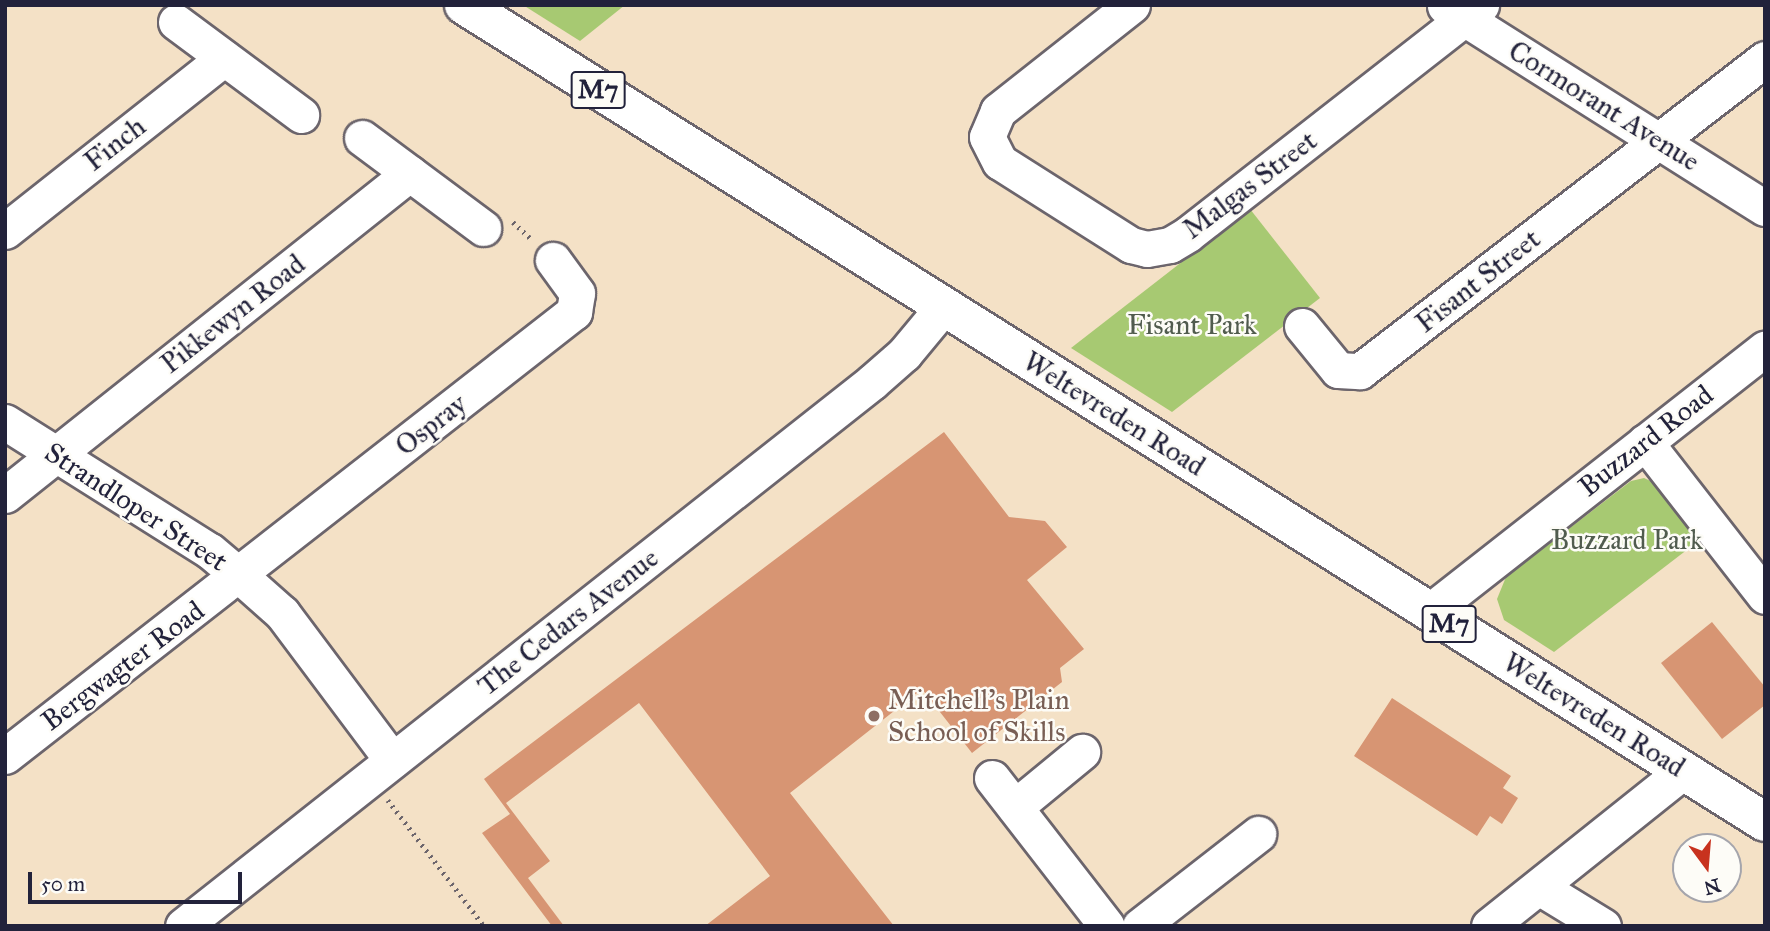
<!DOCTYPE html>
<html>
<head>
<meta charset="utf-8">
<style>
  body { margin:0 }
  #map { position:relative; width:1770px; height:931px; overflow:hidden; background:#f4e1c6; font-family:"IM FELL Great Primer",serif }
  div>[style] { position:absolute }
  .green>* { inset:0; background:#a7c972 }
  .building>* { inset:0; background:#d79573 }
  .path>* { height:4.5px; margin-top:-2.25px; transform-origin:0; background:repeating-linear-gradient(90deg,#6c656c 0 2px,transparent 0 7px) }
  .roads { filter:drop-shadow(2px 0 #6c656c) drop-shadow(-2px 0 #6c656c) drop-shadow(0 2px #6c656c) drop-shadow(0 -2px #6c656c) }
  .minor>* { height:35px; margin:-17.5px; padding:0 17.5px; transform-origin:17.5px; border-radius:17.5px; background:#fff }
  .major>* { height:38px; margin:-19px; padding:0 19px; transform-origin:19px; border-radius:19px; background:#fff }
  .dots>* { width:19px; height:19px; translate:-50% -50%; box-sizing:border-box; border:4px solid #fdfcf7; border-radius:50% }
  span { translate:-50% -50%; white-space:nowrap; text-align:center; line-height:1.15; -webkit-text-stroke:5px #fdfcf7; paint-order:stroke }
  .shield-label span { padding:2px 5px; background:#fdfcf7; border:2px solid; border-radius:5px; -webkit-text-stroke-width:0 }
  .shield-label { font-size:26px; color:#22223b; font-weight:700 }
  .street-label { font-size:28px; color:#22223b }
  .park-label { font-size:28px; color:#515c4e }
  .education-label { font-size:28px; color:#785e54 }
  .left { translate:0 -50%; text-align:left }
  .frame { position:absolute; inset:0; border:7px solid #22223b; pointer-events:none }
  .north { position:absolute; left:1672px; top:833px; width:70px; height:70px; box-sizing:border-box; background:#fdfcf7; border:2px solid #a5a5ac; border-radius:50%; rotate:164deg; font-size:19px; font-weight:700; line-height:28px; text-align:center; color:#22223b }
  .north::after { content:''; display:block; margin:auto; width:24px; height:32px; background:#c8321e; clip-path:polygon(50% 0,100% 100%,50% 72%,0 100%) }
  .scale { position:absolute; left:28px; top:872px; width:214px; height:32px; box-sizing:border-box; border:4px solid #22223b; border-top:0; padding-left:9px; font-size:21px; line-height:24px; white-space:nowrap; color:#22223b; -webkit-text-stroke:5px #fdfcf7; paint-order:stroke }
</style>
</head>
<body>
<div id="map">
  <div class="green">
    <div style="clip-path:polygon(523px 5px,625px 5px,580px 41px)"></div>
    <div style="clip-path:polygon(1250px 209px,1320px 298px,1172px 412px,1071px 348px)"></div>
    <div style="clip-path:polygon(1644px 478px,1657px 484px,1701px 539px,1554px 652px,1504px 620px,1497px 599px,1506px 577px,1631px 481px)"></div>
  </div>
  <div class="building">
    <div style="clip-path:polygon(944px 432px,1009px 517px,1045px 521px,1067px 547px,1027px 580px,1084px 649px,1060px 668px,1062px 682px,972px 753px,922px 689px,790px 793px,894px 926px,705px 926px,770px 876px,639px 703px,506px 803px,550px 861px,528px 878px,564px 926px,552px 926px,482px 833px,510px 814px,484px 779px)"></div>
    <div style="clip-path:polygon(1712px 622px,1765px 687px,1765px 705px,1722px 739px,1661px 663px)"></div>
    <div style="clip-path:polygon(1392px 698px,1511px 776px,1503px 788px,1518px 798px,1502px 824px,1490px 816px,1477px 836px,1354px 756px)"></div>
  </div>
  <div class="path">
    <div style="left:513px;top:222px;width:26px;rotate:43deg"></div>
    <div style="left:388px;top:800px;width:158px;rotate:52.7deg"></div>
  </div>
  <div class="roads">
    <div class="minor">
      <div style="left:1132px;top:5px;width:171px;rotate:141.7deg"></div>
      <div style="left:998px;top:111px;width:28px;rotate:113deg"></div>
      <div style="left:987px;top:137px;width:28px;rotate:63deg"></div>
      <div style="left:1000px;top:162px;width:155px;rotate:32.4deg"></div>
      <div style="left:1131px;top:245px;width:16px;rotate:14deg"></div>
      <div style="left:1147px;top:249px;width:23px;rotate:-10deg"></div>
      <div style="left:1170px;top:245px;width:21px;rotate:-31deg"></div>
      <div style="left:1188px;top:234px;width:372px;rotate:-38deg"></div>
      <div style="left:1445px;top:6px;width:378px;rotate:32.3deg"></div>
      <div style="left:176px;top:22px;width:156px;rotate:36.6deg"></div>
      <div style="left:362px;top:138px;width:151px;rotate:36.6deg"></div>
      <div style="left:5px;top:231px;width:279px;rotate:-38.3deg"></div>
      <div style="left:1302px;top:326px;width:57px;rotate:50.7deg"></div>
      <div style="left:1338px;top:370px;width:22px;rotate:3deg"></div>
      <div style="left:1360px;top:371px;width:511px;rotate:-37.61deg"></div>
      <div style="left:5px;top:422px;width:242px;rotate:32.2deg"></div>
      <div style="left:210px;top:551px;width:39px;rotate:40deg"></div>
      <div style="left:240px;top:576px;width:56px;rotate:41.4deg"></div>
      <div style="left:282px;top:613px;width:184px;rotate:53.2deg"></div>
      <div style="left:1645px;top:442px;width:195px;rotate:52.1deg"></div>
      <div style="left:5px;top:495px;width:517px;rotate:-38.49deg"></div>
      <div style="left:1429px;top:612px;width:427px;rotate:-38.1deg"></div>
      <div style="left:5px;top:756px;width:722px;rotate:-37.97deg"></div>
      <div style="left:574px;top:312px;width:19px;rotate:-81deg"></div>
      <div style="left:577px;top:293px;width:41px;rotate:-126deg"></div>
      <div style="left:992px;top:778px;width:187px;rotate:52.2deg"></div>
      <div style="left:1015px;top:807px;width:87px;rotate:-39.4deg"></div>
      <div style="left:1539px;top:887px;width:75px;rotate:31.4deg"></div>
      <div style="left:183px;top:926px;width:878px;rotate:-38.29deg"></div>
      <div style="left:872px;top:382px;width:43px;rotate:-41.2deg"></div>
      <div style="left:904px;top:354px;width:61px;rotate:-50.3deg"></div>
      <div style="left:1140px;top:926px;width:150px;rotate:-37.9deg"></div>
      <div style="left:1489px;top:926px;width:248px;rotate:-38.6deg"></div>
    </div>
    <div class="major">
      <div style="left:464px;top:5px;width:1536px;rotate:32.13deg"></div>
    </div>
  </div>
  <div class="dots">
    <div style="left:874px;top:716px;background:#8d6e63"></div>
  </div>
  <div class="shield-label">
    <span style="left:598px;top:90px">M7</span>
    <span style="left:1449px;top:624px">M7</span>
  </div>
  <div class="street-label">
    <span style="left:1604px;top:106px;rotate:32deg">Cormorant Avenue</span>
    <span style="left:115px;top:144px;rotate:-38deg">Finch</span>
    <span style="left:1250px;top:185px;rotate:-37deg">Malgas Street</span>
    <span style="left:1478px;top:281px;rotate:-38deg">Fisant Street</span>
    <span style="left:233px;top:314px;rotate:-38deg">Pikkewyn Road</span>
    <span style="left:1114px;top:414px;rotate:32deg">Weltevreden Road</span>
    <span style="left:431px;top:425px;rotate:-38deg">Ospray</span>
    <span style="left:1646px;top:441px;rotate:-38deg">Buzzard Road</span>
    <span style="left:136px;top:507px;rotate:33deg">Strandloper Street</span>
    <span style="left:568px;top:622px;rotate:-38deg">The Cedars Avenue</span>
    <span style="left:123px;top:666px;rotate:-37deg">Bergwagter Road</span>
    <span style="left:1594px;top:715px;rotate:32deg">Weltevreden Road</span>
  </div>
  <div class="park-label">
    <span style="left:1192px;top:325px">Fisant Park</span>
    <span style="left:1627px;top:540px">Buzzard Park</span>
  </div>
  <div class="education-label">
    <span class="left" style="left:888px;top:716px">Mitchell's Plain<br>School of Skills</span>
  </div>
  <div class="frame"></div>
  <div class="north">N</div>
  <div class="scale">50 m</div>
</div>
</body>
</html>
